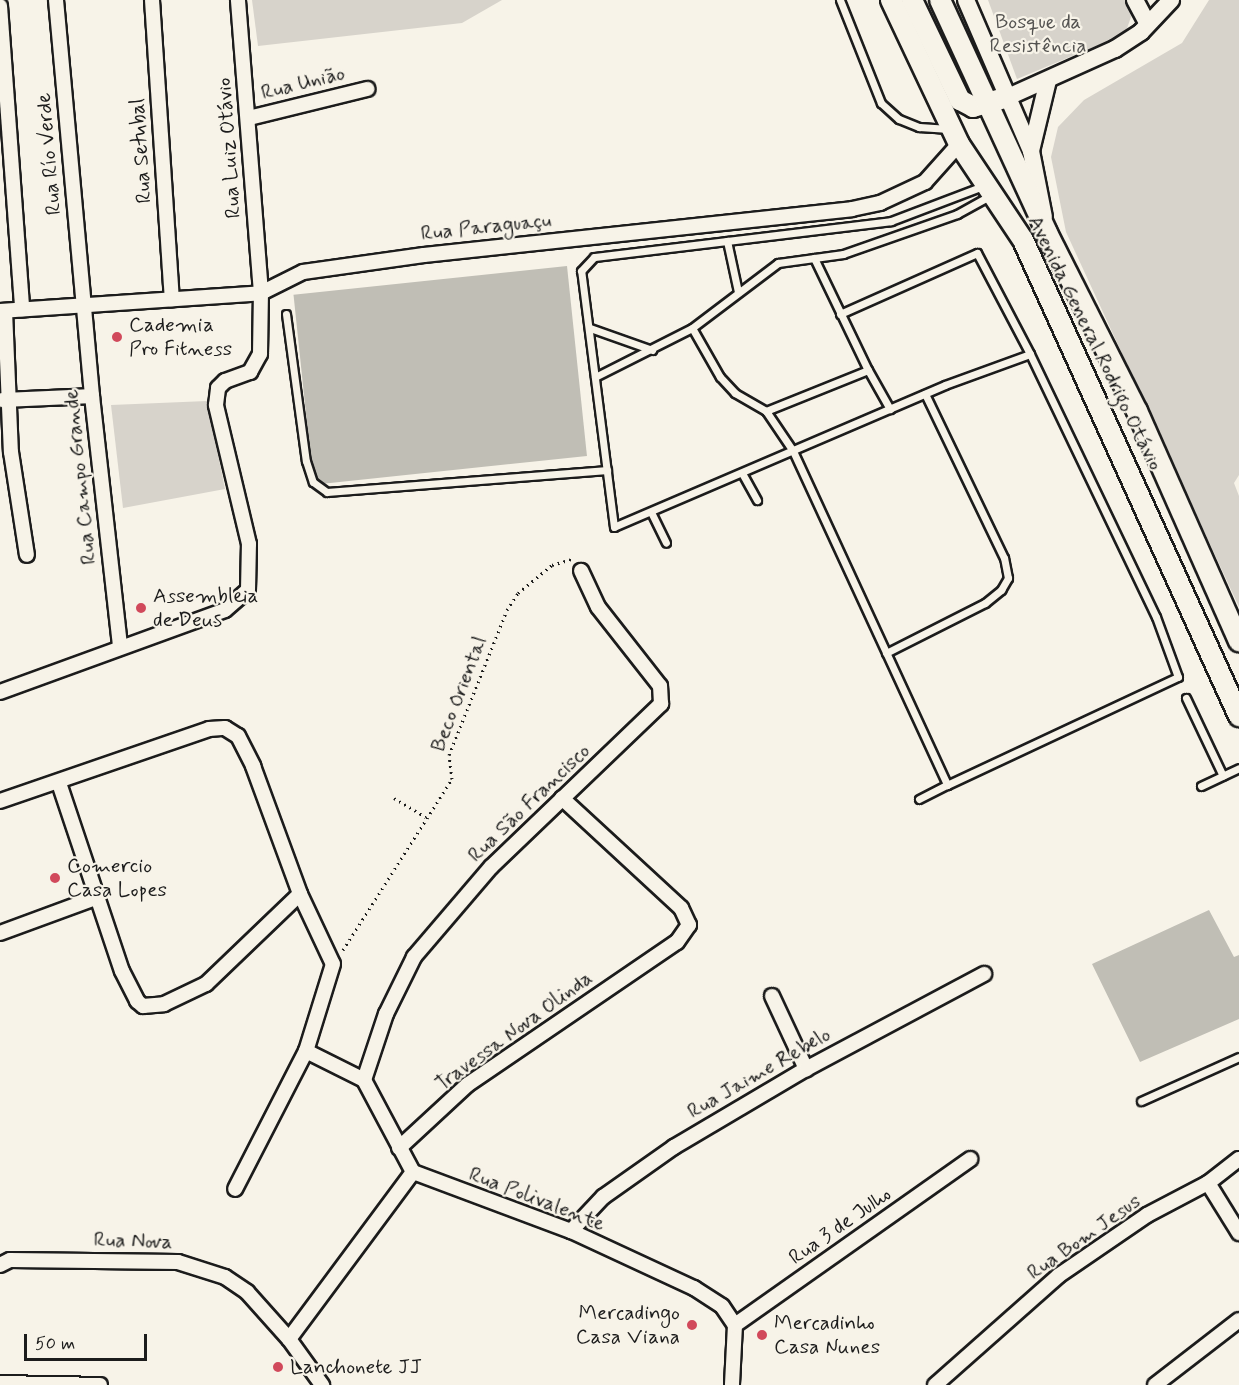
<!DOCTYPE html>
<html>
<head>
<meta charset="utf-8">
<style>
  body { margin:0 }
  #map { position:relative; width:1239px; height:1385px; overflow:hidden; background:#f7f3e8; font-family:Mynerve,sans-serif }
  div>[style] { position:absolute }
  .green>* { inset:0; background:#d7d3cb }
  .building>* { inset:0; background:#c0beb5; transform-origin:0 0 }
  .path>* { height:3px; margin-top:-1.5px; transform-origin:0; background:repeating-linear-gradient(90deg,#1c1c1c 0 1.5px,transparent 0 6px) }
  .roads { filter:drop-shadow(2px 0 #1c1c1c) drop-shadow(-2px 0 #1c1c1c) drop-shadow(0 2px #1c1c1c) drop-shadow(0 -2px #1c1c1c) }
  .service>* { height:7px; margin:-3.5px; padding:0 3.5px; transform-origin:3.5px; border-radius:3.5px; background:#f7f3e8 }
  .minor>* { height:14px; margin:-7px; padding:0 7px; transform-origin:7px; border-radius:7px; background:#f7f3e8 }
  .tertiary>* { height:16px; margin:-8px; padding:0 8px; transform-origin:8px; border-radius:8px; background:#f7f3e8 }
  .secondary>* { height:20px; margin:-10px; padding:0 10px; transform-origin:10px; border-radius:10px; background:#f7f3e8 }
  .dots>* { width:16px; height:16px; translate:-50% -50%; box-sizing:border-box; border:3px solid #f7f3e8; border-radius:50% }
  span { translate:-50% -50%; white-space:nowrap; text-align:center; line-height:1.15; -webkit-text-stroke:4.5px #f7f3e8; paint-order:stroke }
  .park-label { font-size:21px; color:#545351 }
  .street-label { font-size:21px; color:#1c1c1c }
  .poi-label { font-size:21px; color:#1c1c1c }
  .left { translate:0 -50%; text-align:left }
  .right { translate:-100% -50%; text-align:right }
  .scale { position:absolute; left:24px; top:1334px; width:123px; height:27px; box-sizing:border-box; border:3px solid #1c1c1c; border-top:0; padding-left:8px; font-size:18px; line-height:21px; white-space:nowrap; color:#1c1c1c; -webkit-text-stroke:4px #f7f3e8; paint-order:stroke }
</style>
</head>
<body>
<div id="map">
  <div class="green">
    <div style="clip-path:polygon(252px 0,502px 0,462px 23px,258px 46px)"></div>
    <div style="clip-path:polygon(988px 0,1128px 0,1131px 17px,1125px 34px,1017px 79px)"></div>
    <div style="clip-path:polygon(1209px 0,1239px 0,1239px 475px,1234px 483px,1239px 496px,1239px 607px,1066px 232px,1051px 157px,1058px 127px,1084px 100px,1182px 43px)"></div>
    <div style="clip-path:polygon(207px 401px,225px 489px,123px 508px,111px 405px)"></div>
  </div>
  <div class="building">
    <div style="left:567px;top:266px;width:191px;height:275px;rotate:84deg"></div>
    <div style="clip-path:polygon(1209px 910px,1234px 957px,1239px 955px,1239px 1019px,1140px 1062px,1092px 964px)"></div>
  </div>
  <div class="path">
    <div style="left:394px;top:798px;width:37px;rotate:31deg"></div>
    <div style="left:343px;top:950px;width:203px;rotate:-57.5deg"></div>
    <div style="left:452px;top:779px;width:24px;rotate:-97deg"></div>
    <div style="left:449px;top:755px;width:156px;rotate:-68.2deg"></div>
    <div style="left:507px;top:610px;width:20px;rotate:-57deg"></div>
    <div style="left:518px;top:593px;width:44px;rotate:-39.5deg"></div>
    <div style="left:552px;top:565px;width:21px;rotate:-17deg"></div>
  </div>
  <div class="roads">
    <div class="service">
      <div style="left:840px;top:0;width:111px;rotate:68.3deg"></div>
      <div style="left:881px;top:103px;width:24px;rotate:42deg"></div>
      <div style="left:899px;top:119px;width:22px;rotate:22deg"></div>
      <div style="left:919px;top:127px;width:30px;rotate:4deg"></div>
      <div style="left:727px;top:241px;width:52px;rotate:77.8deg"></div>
      <div style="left:814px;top:258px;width:124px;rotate:64.3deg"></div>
      <div style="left:868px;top:370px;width:110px;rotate:158.1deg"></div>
      <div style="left:766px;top:411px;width:48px;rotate:56deg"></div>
      <div style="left:793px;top:451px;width:368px;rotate:65.2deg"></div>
      <div style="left:947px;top:785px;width:255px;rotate:-25.1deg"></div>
      <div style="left:1178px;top:677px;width:64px;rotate:-110.1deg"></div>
      <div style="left:1156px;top:617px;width:292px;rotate:-115.6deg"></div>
      <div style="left:286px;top:314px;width:148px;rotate:82.3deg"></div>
      <div style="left:306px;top:461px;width:22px;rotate:72deg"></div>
      <div style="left:313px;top:482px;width:17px;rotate:36deg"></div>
      <div style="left:327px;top:492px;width:281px;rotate:-4.5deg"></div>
      <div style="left:840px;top:314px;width:150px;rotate:-24deg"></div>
      <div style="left:977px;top:253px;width:114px;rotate:62.3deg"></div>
      <div style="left:1030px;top:354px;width:90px;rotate:160deg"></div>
      <div style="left:945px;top:385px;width:360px;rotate:156.8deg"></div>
      <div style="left:614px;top:527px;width:258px;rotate:-97.3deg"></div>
      <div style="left:581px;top:271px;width:19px;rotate:-47deg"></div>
      <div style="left:594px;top:257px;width:299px;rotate:-6.9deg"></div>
      <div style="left:891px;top:221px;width:102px;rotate:-20.8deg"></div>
      <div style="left:590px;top:328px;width:66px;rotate:19.5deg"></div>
      <div style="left:868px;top:370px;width:45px;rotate:60.6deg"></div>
      <div style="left:595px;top:377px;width:109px;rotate:-26.8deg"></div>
      <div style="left:766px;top:411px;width:36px;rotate:-150deg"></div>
      <div style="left:735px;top:393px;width:22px;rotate:-133deg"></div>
      <div style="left:720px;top:377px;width:56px;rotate:-119.7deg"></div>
      <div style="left:692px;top:328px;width:108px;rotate:-37.1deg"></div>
      <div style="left:778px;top:263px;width:66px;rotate:-7.9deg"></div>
      <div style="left:843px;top:254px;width:121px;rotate:-19.3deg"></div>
      <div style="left:957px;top:214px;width:39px;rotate:-29deg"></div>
      <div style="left:742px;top:473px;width:31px;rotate:61deg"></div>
      <div style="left:651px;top:512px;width:34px;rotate:64deg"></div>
      <div style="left:886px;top:653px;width:111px;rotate:-26.8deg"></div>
      <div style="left:985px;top:603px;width:21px;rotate:-39deg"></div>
      <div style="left:1001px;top:590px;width:14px;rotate:-60deg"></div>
      <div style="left:1008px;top:578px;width:20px;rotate:-101deg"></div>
      <div style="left:1004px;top:558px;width:182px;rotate:-115.7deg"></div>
      <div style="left:1186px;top:698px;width:86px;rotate:64.6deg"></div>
      <div style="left:1201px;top:786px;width:42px;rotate:-25.3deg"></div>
      <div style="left:919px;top:799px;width:31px;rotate:-27deg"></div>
      <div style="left:1141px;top:1101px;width:107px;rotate:-24.2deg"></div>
    </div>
    <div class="minor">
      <div style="left:56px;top:0;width:398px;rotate:84.8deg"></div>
      <div style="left:92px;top:396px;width:252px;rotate:83.6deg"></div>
      <div style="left:152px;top:0;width:300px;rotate:86.2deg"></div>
      <div style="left:0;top:6px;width:304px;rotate:85.8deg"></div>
      <div style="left:249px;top:118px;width:122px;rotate:-13.8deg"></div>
      <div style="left:0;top:311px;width:262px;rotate:-3.9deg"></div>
      <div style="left:261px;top:293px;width:47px;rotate:-26.6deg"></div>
      <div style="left:303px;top:272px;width:122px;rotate:-8deg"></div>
      <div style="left:424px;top:255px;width:430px;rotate:-6.1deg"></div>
      <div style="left:852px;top:209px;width:29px;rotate:-12deg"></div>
      <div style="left:880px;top:203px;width:50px;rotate:-25deg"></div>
      <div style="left:925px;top:182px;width:51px;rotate:-48.2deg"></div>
      <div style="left:5px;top:311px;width:141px;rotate:87.6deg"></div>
      <div style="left:11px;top:452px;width:104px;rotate:81.2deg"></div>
      <div style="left:2px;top:400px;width:90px;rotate:-2.5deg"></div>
      <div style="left:0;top:692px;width:239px;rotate:-20deg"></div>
      <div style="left:225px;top:610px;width:30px;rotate:-41deg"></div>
      <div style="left:248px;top:590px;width:46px;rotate:-88.8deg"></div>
      <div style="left:249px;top:544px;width:143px;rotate:-103.4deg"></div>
      <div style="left:216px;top:405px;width:17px;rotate:-83deg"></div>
      <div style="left:218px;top:388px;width:10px;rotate:-45deg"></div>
      <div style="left:225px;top:381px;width:27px;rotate:-20deg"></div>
      <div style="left:250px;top:372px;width:21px;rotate:-61deg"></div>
      <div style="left:260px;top:354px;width:61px;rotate:-89.1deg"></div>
      <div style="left:261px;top:293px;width:294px;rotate:-94.5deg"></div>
      <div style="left:59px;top:783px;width:198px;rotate:71.5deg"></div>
      <div style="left:122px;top:971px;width:34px;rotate:63deg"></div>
      <div style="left:137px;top:1001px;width:8px;rotate:40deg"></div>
      <div style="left:143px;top:1006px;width:21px;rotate:-5deg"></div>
      <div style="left:164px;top:1004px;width:47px;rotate:-25.5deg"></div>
      <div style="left:206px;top:984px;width:130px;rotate:-43.8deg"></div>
      <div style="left:0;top:801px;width:221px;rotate:-19deg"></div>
      <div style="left:209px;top:729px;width:16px;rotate:-4deg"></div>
      <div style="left:225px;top:728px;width:15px;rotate:32deg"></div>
      <div style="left:238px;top:736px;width:34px;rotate:63deg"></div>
      <div style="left:253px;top:766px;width:136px;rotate:69.8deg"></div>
      <div style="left:300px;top:894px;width:77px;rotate:64.8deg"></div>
      <div style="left:333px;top:964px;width:91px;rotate:107.2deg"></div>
      <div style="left:306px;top:1051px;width:155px;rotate:117.2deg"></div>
      <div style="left:0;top:933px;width:101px;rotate:-20.2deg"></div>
      <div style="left:772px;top:996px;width:81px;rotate:65deg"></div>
      <div style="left:306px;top:1051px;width:65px;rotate:26.6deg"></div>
      <div style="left:364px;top:1080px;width:104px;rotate:62deg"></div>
      <div style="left:413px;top:1172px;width:169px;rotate:20.5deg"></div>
      <div style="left:571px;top:1231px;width:136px;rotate:24.9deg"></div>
      <div style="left:694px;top:1288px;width:33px;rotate:33deg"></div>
      <div style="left:722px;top:1306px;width:23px;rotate:56deg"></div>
      <div style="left:735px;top:1325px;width:60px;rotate:92.9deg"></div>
      <div style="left:364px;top:1080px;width:70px;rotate:-71.6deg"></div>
      <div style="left:386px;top:1014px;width:64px;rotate:-63.8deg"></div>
      <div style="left:414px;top:957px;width:118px;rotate:-49.5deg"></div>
      <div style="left:491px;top:867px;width:236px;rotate:-43.8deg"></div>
      <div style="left:661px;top:704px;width:18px;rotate:-93deg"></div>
      <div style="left:660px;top:686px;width:100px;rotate:-128.1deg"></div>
      <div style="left:598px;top:607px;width:40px;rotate:-115deg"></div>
      <div style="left:399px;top:1148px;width:93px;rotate:-42.8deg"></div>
      <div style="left:467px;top:1085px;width:254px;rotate:-34.3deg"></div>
      <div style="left:677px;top:942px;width:21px;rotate:-55deg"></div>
      <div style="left:689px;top:925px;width:19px;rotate:-115deg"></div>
      <div style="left:681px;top:908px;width:162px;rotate:-137.3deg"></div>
      <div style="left:1208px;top:1183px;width:59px;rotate:58.2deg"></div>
      <div style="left:571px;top:1231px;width:47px;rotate:-46.7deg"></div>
      <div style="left:603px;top:1197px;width:87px;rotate:-35.2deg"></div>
      <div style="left:674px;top:1147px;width:153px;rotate:-30.6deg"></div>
      <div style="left:806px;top:1069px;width:202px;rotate:-28.1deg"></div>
      <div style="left:0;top:1265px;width:11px;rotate:-27deg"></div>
      <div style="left:10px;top:1260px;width:168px;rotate:0.7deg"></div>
      <div style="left:178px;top:1262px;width:49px;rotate:17.7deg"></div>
      <div style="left:225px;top:1277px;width:27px;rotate:34deg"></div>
      <div style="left:247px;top:1292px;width:63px;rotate:48.2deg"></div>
      <div style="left:289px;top:1339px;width:57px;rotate:54.3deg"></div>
      <div style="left:735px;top:1325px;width:288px;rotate:-35.2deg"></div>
      <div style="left:289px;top:1339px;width:208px;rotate:-53.4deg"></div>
      <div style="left:0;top:1383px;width:100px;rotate:1.1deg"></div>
      <div style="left:935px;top:1385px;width:164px;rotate:-41.5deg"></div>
      <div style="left:1058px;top:1276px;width:108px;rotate:-34.4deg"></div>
      <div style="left:1147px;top:1215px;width:69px;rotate:-27.7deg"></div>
      <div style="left:1208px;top:1183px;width:39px;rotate:-38deg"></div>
      <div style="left:1155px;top:1385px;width:106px;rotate:-37.7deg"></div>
    </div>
    <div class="tertiary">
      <div style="left:966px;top:0;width:164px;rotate:66.7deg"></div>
      <div style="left:1031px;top:151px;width:67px;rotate:78.9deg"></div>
      <div style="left:1135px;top:0;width:27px;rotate:62deg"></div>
      <div style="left:1008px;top:97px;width:117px;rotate:-24.2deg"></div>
      <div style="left:1115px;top:49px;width:31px;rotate:-33deg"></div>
      <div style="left:1141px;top:32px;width:44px;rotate:-46.8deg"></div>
      <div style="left:1031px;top:151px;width:73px;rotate:-76.5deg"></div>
    </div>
    <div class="secondary">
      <div style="left:891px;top:0;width:159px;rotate:64.7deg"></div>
      <div style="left:959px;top:144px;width:115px;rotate:56.3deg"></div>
      <div style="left:1023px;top:240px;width:523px;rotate:65.59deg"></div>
      <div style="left:912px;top:0;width:111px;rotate:64.4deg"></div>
      <div style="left:960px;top:100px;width:15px;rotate:28deg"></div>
      <div style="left:973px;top:107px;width:36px;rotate:-16deg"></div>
      <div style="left:940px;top:0;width:256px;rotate:65.3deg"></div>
      <div style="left:1047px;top:233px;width:199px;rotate:63.2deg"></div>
      <div style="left:1137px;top:411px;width:252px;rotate:66.1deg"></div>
    </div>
  </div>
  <div class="dots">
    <div style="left:117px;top:337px;background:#d1495b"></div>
    <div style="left:141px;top:608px;background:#d1495b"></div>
    <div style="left:55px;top:878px;background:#d1495b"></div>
    <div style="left:692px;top:1325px;background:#d1495b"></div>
    <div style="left:762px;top:1335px;background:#d1495b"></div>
    <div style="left:278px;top:1367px;background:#d1495b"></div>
  </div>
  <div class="park-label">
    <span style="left:1038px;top:34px">Bosque da<br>Resistência</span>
  </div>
  <div class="street-label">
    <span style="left:303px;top:83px;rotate:-14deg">Rua União</span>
    <span style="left:229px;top:148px;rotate:-94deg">Rua Luiz Otávio</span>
    <span style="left:141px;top:151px;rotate:-94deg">Rua Setubal</span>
    <span style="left:49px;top:154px;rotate:-95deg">Rua Río Verde</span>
    <span style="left:486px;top:227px;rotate:-6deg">Rua Paraguaçu</span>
    <span style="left:1095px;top:343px;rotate:64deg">Avenida General Rodrigo Otávio</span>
    <span style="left:80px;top:477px;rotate:-96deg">Rua Campo Grande</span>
    <span style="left:459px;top:694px;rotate:-69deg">Beco Oriental</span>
    <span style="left:529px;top:803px;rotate:-44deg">Rua São Francisco</span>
    <span style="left:514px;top:1031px;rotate:-36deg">Travessa Nova Olinda</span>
    <span style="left:759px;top:1073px;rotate:-30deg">Rua Jaime Rebelo</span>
    <span style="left:537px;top:1199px;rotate:21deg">Rua Polivalente</span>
    <span style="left:840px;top:1226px;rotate:-35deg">Rua 3 de Julho</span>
    <span style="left:1084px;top:1237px;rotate:-35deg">Rua Bom Jesus</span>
    <span style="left:133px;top:1241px;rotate:2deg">Rua Nova</span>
  </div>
  <div class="poi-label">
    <span class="left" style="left:129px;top:337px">Cademia<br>Pro Fitness</span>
    <span class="left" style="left:153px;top:608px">Assembleia<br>de Deus</span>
    <span class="left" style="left:67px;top:878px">Comercio<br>Casa Lopes</span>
    <span class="right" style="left:680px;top:1325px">Mercadingo<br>Casa Viana</span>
    <span class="left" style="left:774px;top:1335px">Mercadinho<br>Casa Nunes</span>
    <span class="left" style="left:290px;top:1367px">Lanchonete JJ</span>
  </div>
  <div class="scale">50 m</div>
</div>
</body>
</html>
